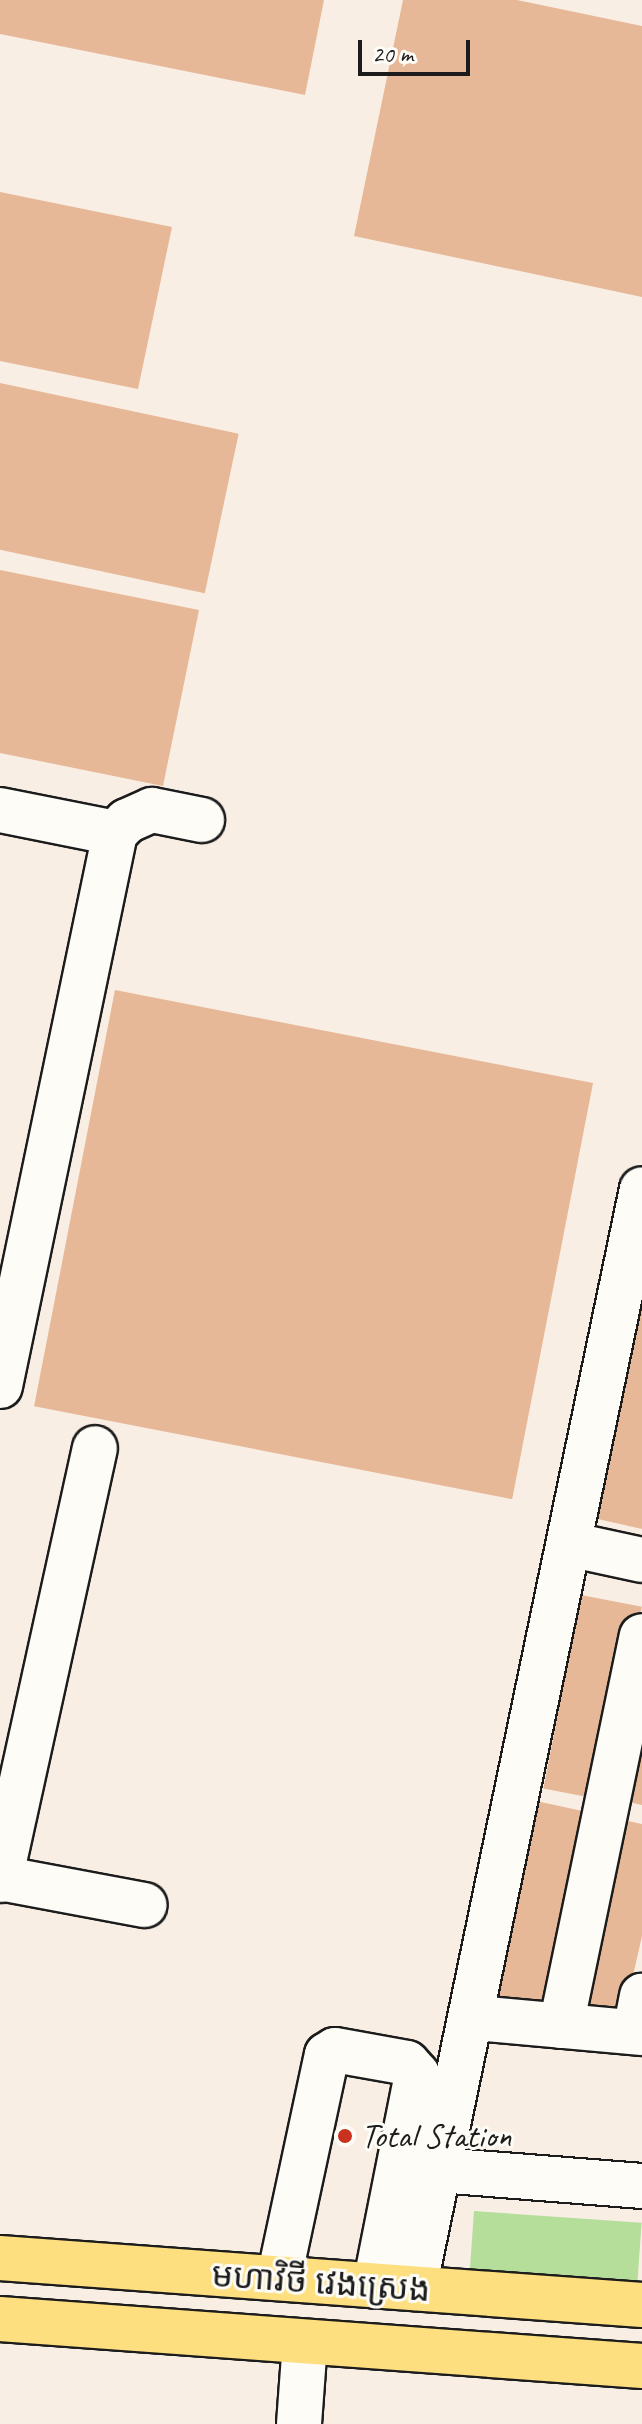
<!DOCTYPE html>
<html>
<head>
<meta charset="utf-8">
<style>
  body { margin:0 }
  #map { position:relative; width:642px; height:2424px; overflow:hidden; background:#f9eee4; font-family:Caveat,"Noto Sans Khmer",sans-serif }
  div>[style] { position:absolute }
  .green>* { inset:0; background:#b4de9a; transform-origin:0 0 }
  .building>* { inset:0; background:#e7b897; transform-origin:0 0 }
  .roads { filter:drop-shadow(2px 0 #1c1c1c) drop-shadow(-2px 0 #1c1c1c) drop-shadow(0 2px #1c1c1c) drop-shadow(0 -2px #1c1c1c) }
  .minor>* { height:44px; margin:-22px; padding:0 22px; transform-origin:22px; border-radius:22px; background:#fdfcf7 }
  .major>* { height:44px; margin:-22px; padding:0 22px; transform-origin:22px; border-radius:22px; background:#fedf80 }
  .dots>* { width:22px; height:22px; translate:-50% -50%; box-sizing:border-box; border:4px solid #fdfcf7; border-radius:50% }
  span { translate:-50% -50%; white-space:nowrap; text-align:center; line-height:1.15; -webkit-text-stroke:6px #fdfcf7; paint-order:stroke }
  .poi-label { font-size:34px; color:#1c1c1c }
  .left { translate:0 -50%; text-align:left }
  .street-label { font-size:34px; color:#1c1c1c }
  .scale { position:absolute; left:358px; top:40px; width:112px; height:36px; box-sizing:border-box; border:4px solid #1c1c1c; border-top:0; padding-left:10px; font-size:24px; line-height:28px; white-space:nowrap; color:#1c1c1c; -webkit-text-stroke:6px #fdfcf7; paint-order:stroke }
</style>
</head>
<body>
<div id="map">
  <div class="green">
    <div style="left:474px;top:2211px;width:168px;height:61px;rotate:4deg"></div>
  </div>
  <div class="building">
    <div style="clip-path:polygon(0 0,324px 0,305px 95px,0 34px)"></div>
    <div style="clip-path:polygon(403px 0,517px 0,642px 26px,642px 297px,354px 236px)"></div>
    <div style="clip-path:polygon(0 192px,172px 227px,138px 389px,0 361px)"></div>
    <div style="left:0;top:383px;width:244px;height:163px;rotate:12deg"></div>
    <div style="clip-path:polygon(0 570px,199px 610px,163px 786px,0 753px)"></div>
    <div style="left:115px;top:990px;width:487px;height:424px;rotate:11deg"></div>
    <div style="clip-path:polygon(642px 1260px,642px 1529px,580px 1515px)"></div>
    <div style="left:581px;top:1595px;width:62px;height:197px;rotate:11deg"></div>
    <div style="clip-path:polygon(642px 1706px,642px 1805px,619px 1800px)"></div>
    <div style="left:536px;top:1801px;width:62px;height:198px;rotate:12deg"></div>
    <div style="clip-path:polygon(619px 1819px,642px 1824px,642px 1936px,624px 2015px,577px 2004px)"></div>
  </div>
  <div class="roads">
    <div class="minor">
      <div style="left:0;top:810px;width:117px;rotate:11.3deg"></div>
      <div style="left:0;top:1386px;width:565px;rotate:-78.25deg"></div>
      <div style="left:115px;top:833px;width:17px;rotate:-45deg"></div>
      <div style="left:127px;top:821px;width:27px;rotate:-24deg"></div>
      <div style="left:152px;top:810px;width:51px;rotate:11.3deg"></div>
      <div style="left:577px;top:1546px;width:66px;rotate:12.2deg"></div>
      <div style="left:0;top:1878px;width:147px;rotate:10.6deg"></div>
      <div style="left:0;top:1880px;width:442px;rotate:-77.6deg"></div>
      <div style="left:487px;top:2019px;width:156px;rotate:5.2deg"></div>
      <div style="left:561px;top:2026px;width:398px;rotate:-78.3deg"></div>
      <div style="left:635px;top:2032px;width:37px;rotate:-79deg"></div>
      <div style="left:439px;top:2170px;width:204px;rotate:4.5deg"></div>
      <div style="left:279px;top:2278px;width:228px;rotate:-77.9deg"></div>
      <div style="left:327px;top:2055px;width:9px;rotate:-32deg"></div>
      <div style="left:335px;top:2050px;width:73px;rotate:10.2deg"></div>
      <div style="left:407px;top:2063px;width:15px;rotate:48deg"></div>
      <div style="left:417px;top:2074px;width:216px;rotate:101.2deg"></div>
      <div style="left:414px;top:2288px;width:1122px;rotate:-78.28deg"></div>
      <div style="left:299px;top:2424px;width:82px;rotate:-85.8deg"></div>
    </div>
    <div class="major">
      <div style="left:0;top:2258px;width:644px;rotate:4.19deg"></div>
      <div style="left:0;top:2319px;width:644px;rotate:4.19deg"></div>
    </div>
  </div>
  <div class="dots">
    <div style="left:345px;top:2136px;background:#c8321e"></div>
  </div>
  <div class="poi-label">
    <span class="left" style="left:361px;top:2136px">Total Station</span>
  </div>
  <div class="street-label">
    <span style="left:321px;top:2282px;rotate:4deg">មហាវិថី វេងស្រេង</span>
  </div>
  <div class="scale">20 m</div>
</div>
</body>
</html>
